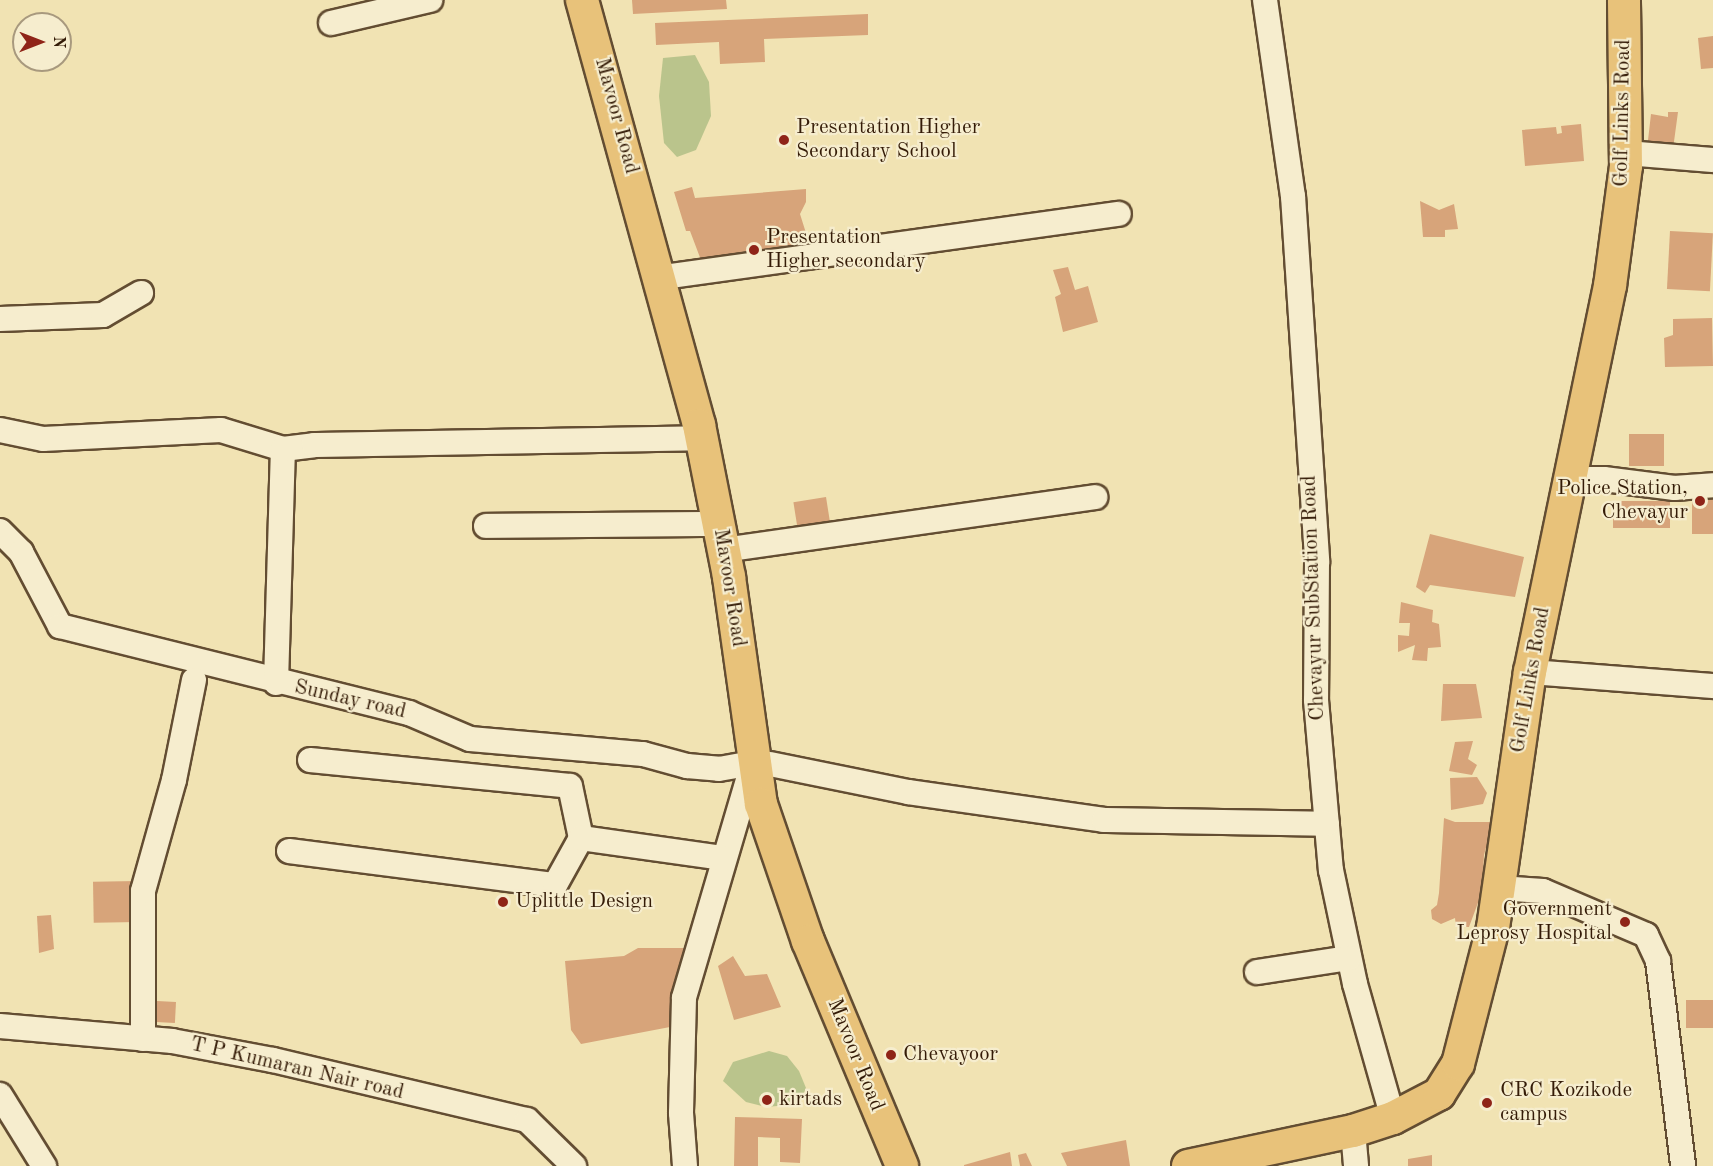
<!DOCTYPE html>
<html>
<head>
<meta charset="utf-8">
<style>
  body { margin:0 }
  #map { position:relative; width:1713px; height:1166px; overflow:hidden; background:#f1e3b3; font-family:"Old Standard TT",serif }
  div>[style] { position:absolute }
  .green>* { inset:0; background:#bac48c }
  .building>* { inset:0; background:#d7a47a; transform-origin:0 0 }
  .roads { filter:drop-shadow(2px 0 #634d32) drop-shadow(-2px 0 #634d32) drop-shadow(0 2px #634d32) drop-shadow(0 -2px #634d32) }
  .minor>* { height:24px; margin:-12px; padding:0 12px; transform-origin:12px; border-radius:12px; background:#f6edce }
  .major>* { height:32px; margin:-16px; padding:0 16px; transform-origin:16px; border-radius:16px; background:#e8c27a }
  .dots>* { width:16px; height:16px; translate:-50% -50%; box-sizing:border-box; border:3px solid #f6edce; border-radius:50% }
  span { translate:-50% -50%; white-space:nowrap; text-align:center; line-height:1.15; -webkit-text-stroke:4.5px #f6edce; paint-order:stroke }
  .street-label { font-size:21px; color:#341b07 }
  .poi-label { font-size:21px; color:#341b07 }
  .left { translate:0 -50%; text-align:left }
  .right { translate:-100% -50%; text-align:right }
  .north { position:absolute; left:12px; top:12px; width:60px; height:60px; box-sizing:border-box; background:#f6edce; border:2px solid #a8997e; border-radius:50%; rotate:90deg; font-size:16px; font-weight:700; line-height:24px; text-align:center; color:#341b07 }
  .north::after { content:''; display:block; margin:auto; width:21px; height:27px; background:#8f2418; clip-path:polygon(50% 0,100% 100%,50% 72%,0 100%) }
</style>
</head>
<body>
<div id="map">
  <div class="green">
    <div style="clip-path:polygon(695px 55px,709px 82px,711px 116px,696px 150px,677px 157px,664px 143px,659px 96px,663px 58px)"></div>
    <div style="clip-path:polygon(769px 1051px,787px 1056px,799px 1071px,806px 1088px,799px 1104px,766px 1107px,746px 1102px,723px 1081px,733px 1062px)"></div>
  </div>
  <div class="building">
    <div style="clip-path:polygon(632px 0,726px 0,727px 9px,633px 14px)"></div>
    <div style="clip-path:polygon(868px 14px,868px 35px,764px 39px,765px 62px,720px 64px,719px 42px,656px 45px,655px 23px)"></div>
    <div style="clip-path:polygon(1713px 36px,1713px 68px,1701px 69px,1698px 38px)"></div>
    <div style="clip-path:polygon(1668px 112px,1678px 112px,1673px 149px,1647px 149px,1651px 114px,1668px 117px)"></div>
    <div style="clip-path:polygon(1581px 124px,1584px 161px,1525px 166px,1522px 130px,1556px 127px,1557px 134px,1562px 133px,1561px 126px)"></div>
    <div style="clip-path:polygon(692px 187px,695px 198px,806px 189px,806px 202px,800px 214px,817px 268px,707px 276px,690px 231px,686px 231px,674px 192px)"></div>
    <div style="clip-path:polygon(1420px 201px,1439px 210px,1454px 204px,1458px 229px,1445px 230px,1445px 237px,1423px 237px)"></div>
    <div style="left:1670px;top:231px;width:43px;height:58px;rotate:3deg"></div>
    <div style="clip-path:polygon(1068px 267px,1075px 290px,1088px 286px,1098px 322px,1063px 332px,1055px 297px,1061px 294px,1053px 270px)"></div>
    <div style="clip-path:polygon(1712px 318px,1713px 366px,1665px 367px,1664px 338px,1673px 335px,1673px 319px)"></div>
    <div style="left:1629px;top:434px;width:35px;height:32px"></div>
    <div style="left:1713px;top:495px;width:39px;height:21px;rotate:90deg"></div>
    <div style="left:826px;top:497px;width:36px;height:33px;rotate:81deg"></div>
    <div style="left:1613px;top:501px;width:57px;height:27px"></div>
    <div style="clip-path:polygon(1430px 534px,1524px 557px,1515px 597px,1430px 585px,1425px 593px,1416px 587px)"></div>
    <div style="clip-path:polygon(1401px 602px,1433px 610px,1432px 622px,1439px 624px,1441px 647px,1428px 648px,1427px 661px,1412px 660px,1415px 645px,1398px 652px,1398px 635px,1409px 636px,1410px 623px,1399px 623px)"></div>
    <div style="clip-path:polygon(1443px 684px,1476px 684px,1482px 718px,1441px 721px)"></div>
    <div style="clip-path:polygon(1473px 741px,1468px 759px,1477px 765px,1472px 775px,1449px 771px,1455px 742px)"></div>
    <div style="clip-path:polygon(1477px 777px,1487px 793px,1483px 804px,1451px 810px,1450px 778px)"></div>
    <div style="clip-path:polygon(1444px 818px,1455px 822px,1493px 822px,1484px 855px,1482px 892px,1469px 927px,1456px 927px,1455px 918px,1441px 924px,1432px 919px,1431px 910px,1437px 905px,1439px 893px)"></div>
    <div style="left:137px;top:881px;width:41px;height:44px;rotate:89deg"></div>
    <div style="clip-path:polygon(51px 915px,54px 949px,39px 953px,37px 916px)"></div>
    <div style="clip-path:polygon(638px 948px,687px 948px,670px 1027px,581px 1044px,571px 1030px,565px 961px,624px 956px)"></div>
    <div style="clip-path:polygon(733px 956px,745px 976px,767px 974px,781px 1007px,734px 1020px,718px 966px)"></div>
    <div style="left:1713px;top:1000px;width:28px;height:27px;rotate:90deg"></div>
    <div style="left:176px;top:1002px;width:21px;height:38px;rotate:93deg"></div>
    <div style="clip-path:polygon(735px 1117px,802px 1119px,800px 1163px,780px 1162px,780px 1138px,758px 1137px,758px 1166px,734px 1166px)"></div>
    <div style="clip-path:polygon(1126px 1140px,1130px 1166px,1067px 1166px,1061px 1153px)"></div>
    <div style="clip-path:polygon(1010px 1152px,1012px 1166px,964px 1166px,964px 1165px)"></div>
    <div style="clip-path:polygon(1026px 1153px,1032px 1166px,1020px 1166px,1018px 1155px)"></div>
    <div style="clip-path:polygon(1432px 1155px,1432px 1166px,1408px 1166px,1408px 1159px)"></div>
  </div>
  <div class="roads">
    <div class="minor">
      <div style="left:1265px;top:0;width:198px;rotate:81.9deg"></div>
      <div style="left:1293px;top:196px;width:367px;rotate:86.2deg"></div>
      <div style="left:1317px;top:562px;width:138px;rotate:90.4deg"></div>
      <div style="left:1316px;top:700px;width:171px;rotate:85deg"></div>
      <div style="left:1331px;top:870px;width:116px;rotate:78.1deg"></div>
      <div style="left:1355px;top:984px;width:139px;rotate:74.2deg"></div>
      <div style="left:331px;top:23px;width:102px;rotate:-13.1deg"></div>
      <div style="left:1626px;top:153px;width:87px;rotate:4.6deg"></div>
      <div style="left:671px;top:276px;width:452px;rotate:-7.9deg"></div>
      <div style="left:0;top:319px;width:103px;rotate:-2.2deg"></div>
      <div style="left:103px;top:315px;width:44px;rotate:-30.1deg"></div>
      <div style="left:0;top:430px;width:44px;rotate:11.8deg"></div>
      <div style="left:43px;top:439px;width:178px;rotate:-2.9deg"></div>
      <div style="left:221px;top:430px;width:65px;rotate:17deg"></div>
      <div style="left:1572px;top:479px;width:32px"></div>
      <div style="left:1604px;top:479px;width:71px;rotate:7.3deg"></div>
      <div style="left:1674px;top:488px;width:39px;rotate:-4deg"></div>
      <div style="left:486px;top:526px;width:234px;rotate:-0.5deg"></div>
      <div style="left:0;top:531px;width:30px;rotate:45deg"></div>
      <div style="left:21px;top:552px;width:84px;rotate:62.2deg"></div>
      <div style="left:60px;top:626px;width:360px;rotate:14deg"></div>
      <div style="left:409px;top:713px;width:66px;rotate:23.1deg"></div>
      <div style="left:470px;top:739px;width:174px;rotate:5deg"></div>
      <div style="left:643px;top:754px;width:46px;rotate:15.3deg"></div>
      <div style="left:687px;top:766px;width:32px;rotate:5deg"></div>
      <div style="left:719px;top:769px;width:35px;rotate:-10deg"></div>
      <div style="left:753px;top:763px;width:245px;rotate:106.4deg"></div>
      <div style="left:684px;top:998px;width:115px;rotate:91.5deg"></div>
      <div style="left:681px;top:1113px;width:53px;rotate:85.7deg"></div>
      <div style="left:738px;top:548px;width:361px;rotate:-8.1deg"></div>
      <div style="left:1530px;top:672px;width:184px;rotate:4.4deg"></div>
      <div style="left:276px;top:683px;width:234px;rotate:-88.3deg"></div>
      <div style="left:283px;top:449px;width:31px;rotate:-7deg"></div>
      <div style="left:314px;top:445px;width:387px;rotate:-1deg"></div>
      <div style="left:310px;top:760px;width:261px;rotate:5.7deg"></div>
      <div style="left:570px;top:786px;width:53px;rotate:78.1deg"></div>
      <div style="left:770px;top:764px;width:141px;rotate:11.5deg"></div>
      <div style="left:908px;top:792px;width:198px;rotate:8.1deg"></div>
      <div style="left:1104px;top:820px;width:223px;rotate:1deg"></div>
      <div style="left:289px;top:851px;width:268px;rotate:7.3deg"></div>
      <div style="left:555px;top:885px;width:54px;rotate:-61deg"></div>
      <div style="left:581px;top:838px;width:144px;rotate:8deg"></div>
      <div style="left:1499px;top:888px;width:44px;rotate:3.9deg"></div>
      <div style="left:1543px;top:891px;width:112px;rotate:23.1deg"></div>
      <div style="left:1646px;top:935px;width:29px;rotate:65deg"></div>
      <div style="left:1658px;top:961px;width:207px;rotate:83deg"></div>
      <div style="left:1257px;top:972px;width:93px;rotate:-8.7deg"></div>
      <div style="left:0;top:1026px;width:173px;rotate:5deg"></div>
      <div style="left:172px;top:1041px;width:103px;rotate:10.7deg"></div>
      <div style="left:273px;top:1060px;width:261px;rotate:13.3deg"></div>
      <div style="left:527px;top:1120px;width:66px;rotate:44.4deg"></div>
      <div style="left:143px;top:1039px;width:148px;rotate:-90deg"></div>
      <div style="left:143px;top:891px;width:115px;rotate:-74.4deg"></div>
      <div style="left:174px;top:780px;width:102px;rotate:-78.7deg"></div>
      <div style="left:0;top:1095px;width:84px;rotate:58.2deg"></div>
      <div style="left:1353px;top:1131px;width:35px;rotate:85deg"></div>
    </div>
    <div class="major">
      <div style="left:582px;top:0;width:441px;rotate:74.6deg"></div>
      <div style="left:699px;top:425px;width:155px;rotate:78.8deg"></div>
      <div style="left:729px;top:577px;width:229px;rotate:82deg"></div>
      <div style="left:761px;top:804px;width:145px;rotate:71.1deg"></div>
      <div style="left:808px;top:941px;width:244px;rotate:67.3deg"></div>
      <div style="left:1188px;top:1166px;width:169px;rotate:-12deg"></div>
      <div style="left:1353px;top:1131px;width:42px;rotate:-18deg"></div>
      <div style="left:1393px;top:1118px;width:52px;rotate:-27.6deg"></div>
      <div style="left:1439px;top:1094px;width:36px;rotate:-58deg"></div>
      <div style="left:1458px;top:1064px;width:140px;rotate:-75.6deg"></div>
      <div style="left:1493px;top:928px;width:259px;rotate:-81.8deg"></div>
      <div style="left:1530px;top:672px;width:394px;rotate:-78.3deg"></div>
      <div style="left:1610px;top:286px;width:121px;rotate:-82.4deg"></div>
      <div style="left:1626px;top:166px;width:166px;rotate:-90.7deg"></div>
    </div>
  </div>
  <div class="dots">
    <div style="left:784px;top:140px;background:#8f2418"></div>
    <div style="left:754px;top:250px;background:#8f2418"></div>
    <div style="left:1700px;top:501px;background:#8f2418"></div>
    <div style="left:503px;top:902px;background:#8f2418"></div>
    <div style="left:1625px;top:922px;background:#8f2418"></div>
    <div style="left:891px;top:1055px;background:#8f2418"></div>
    <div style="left:767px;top:1100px;background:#8f2418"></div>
    <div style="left:1487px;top:1103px;background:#8f2418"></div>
  </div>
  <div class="street-label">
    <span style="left:1623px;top:113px;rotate:-89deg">Golf Links Road</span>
    <span style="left:616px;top:116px;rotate:75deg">Mavoor Road</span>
    <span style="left:729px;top:588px;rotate:81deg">Mavoor Road</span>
    <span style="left:1314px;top:598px;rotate:-92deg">Chevayur SubStation Road</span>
    <span style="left:1531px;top:680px;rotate:-80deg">Golf Links Road</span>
    <span style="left:350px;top:700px;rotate:13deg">Sunday road</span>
    <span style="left:855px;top:1055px;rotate:68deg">Mavoor Road</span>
    <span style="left:297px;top:1069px;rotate:13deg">T P Kumaran Nair road</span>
  </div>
  <div class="poi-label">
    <span class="left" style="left:796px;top:140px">Presentation Higher<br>Secondary School</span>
    <span class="left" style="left:766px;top:250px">Presentation<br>Higher secondary</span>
    <span class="right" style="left:1688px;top:501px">Police Station,<br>Chevayur</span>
    <span class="left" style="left:515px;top:902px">Uplittle Design</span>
    <span class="right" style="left:1612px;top:922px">Government<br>Leprosy Hospital</span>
    <span class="left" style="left:903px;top:1055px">Chevayoor</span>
    <span class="left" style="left:1500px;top:1103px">CRC Kozikode<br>campus</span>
    <span class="left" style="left:779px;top:1100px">kirtads</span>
  </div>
  <div class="north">N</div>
</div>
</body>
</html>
